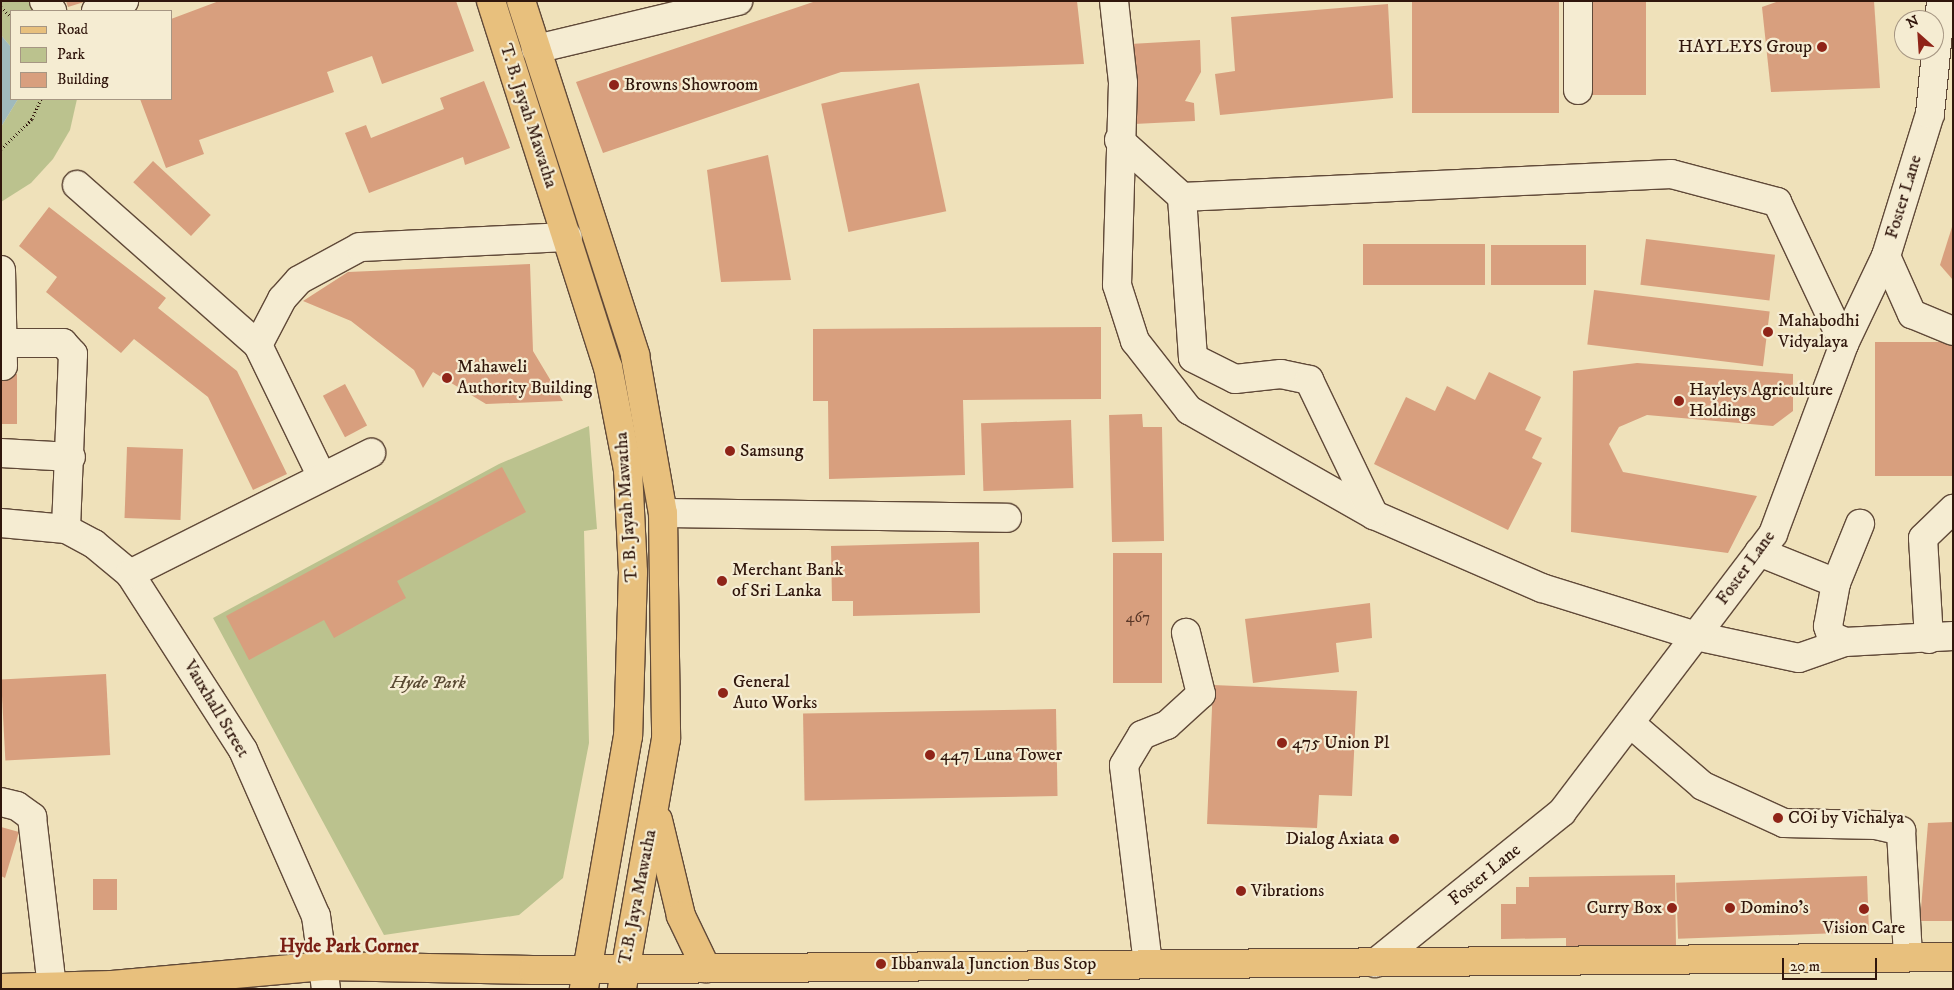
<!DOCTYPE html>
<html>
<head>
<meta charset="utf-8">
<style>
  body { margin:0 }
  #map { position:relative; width:1954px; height:990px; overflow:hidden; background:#efe1ba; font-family:"IM FELL DW Pica",serif }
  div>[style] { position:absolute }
  .green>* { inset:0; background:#bbc28e }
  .water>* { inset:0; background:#a0babc }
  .building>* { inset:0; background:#d89f7e; transform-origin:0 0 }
  .path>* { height:3px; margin-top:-1.5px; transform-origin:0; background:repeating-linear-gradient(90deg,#30160c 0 1px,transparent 0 3.5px) }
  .roads { filter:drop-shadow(1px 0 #604938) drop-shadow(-1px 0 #604938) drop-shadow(0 1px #604938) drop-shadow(0 -1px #604938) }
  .minor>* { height:28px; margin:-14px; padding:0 14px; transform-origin:14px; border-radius:14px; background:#f5ecd2 }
  .major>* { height:28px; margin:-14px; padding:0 14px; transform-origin:14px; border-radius:14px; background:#e8c07d }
  .dots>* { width:14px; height:14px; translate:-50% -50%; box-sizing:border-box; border:2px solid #f5ecd2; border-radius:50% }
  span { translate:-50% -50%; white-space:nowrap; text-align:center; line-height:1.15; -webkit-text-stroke:4.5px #f5ecd2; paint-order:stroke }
  .number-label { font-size:15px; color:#5a3828 }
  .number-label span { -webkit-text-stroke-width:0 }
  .poi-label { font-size:18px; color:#30160c }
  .right { translate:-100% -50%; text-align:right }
  .left { translate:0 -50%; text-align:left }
  .street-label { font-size:18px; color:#30160c }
  .park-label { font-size:18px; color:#5a4a33; font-style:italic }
  .neighbourhood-label { font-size:19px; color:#7a1f14; font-weight:700 }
  .frame { position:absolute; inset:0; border:2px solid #30160c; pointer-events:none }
  .legend { position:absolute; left:10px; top:10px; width:162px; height:90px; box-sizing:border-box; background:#f5ecd2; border:1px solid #a69683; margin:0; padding:6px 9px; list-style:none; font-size:15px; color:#30160c }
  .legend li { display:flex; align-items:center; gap:10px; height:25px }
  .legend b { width:25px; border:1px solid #a69683 }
  .north { position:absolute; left:1894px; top:10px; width:50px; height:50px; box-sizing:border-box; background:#f5ecd2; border:1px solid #a69683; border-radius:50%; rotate:334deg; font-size:14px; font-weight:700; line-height:20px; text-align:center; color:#30160c }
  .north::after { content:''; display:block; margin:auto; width:18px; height:22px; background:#8f2418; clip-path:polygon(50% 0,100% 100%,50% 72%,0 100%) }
  .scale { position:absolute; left:1782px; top:958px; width:95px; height:22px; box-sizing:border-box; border:2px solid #30160c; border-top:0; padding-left:6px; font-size:15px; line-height:18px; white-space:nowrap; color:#30160c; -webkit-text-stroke:4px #f5ecd2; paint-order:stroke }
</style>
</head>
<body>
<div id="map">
  <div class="green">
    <div style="clip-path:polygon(1px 1px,33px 1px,42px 11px,11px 11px,11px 47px,1px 35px)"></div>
    <div style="clip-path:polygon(18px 99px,77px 99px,70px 130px,53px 159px,31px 183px,1px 202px,1px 127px)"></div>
    <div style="clip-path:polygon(589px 426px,597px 529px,584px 531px,589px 743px,563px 878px,519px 915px,384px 935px,213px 618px,499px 464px)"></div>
  </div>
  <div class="water">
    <div style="clip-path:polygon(1px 35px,11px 47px,11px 99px,18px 99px,1px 127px)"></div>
  </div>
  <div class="building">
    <div style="clip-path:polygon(66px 1px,84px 1px,84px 2px,68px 7px)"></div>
    <div style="clip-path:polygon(219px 1px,456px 1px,474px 51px,382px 84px,372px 56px,327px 72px,334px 92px,199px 140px,204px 154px,166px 168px,140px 99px,171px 99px,171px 19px)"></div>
    <div style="clip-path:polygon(816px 1px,1077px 1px,1084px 64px,841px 72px,603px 153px,576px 82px)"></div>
    <div style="left:1412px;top:1px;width:147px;height:112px"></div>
    <div style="left:1587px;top:1px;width:59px;height:94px"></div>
    <div style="clip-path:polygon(1779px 1px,1874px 1px,1880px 88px,1771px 92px,1762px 7px)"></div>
    <div style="clip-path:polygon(1388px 4px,1393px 98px,1220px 115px,1215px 74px,1235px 71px,1231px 17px)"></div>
    <div style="clip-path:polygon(1200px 40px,1201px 72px,1185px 101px,1194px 103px,1195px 121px,1134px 124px,1130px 44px)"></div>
    <div style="clip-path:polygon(484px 81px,510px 148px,465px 165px,463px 157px,369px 193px,345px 133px,366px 125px,371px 138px,444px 109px,440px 98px)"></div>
    <div style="left:919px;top:83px;width:131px;height:100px;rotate:78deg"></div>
    <div style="clip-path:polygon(768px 155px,791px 280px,721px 282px,707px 170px)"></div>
    <div style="left:153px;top:161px;width:79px;height:29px;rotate:43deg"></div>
    <div style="clip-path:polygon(49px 207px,166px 298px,158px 308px,237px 371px,287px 474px,253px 490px,208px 397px,134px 339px,121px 353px,46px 292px,57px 277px,19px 246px)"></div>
    <div style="clip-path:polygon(1952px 227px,1953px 228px,1953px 280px,1940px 265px)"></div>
    <div style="left:1646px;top:239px;width:130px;height:46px;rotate:7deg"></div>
    <div style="left:1363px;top:244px;width:122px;height:41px"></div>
    <div style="left:1491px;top:245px;width:95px;height:40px"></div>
    <div style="clip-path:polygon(530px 264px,533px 351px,563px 401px,486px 404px,433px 372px,423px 388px,414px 370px,351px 321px,303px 301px,348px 272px)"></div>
    <div style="left:1594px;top:290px;width:177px;height:55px;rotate:7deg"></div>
    <div style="clip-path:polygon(1101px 327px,1101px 399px,963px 400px,965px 475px,829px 479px,828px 401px,813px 401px,813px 329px)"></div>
    <div style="left:1953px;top:342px;width:134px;height:78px;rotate:90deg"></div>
    <div style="clip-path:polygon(1637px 363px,1793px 374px,1793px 411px,1773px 426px,1647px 415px,1619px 427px,1609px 444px,1623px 472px,1757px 496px,1728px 553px,1571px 532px,1573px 371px)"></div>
    <div style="clip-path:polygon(1489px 372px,1541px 397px,1525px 430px,1542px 438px,1532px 458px,1542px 463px,1508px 530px,1374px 464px,1406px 397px,1435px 411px,1447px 386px,1475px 400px)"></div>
    <div style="left:1px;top:374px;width:16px;height:50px"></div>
    <div style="left:345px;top:384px;width:47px;height:25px;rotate:62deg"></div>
    <div style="clip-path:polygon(1142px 414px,1143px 427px,1162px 427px,1164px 541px,1112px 542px,1109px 415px)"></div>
    <div style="left:1071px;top:420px;width:68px;height:90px;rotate:88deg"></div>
    <div style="left:127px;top:447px;width:56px;height:71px;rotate:2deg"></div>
    <div style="clip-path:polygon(502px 467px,526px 512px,397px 581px,406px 598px,334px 638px,324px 620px,249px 660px,226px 616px)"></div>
    <div style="clip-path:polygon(979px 542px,980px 613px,853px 616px,853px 601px,832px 601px,831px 546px)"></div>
    <div style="left:1113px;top:553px;width:49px;height:130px"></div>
    <div style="clip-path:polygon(1370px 603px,1372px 638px,1336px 643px,1339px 672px,1253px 683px,1245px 619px)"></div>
    <div style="left:106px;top:674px;width:81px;height:105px;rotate:87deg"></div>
    <div style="clip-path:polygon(1213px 685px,1357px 691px,1352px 796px,1319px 795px,1317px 828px,1207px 824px)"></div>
    <div style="left:1056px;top:709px;width:87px;height:253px;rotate:89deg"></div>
    <div style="clip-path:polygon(1953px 822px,1953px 921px,1920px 921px,1928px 823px)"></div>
    <div style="clip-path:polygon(1px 827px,19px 832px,5px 878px,1px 876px)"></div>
    <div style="clip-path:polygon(1675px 875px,1676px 946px,1566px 948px,1566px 938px,1501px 939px,1501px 904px,1516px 904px,1516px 887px,1529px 887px,1529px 877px)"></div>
    <div style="left:1867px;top:876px;width:56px;height:191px;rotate:88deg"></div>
    <div style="left:93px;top:879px;width:24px;height:31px"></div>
  </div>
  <div class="path">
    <div style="left:1px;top:7px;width:14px;rotate:45deg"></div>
    <div style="left:1px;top:149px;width:43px;rotate:-44.1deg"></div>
    <div style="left:32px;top:119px;width:22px;rotate:-66deg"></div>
  </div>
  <div class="roads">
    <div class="minor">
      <div style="left:44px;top:1px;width:13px;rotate:51deg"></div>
      <div style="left:1114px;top:1px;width:82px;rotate:83.7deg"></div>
      <div style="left:1123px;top:83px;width:202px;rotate:91.7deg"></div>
      <div style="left:1117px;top:285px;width:59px;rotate:72.2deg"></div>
      <div style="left:1135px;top:341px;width:88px;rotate:52deg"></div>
      <div style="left:1189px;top:410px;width:213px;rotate:29.6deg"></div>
      <div style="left:1374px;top:515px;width:183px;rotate:23.5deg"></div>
      <div style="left:1542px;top:588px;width:161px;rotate:17.3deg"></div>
      <div style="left:1696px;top:636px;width:105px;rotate:12.1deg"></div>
      <div style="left:1799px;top:658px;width:49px;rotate:-19.2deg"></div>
      <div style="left:1578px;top:1px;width:89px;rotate:90deg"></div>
      <div style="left:96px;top:11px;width:30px;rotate:-20deg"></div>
      <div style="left:536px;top:49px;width:208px;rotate:-13.4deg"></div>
      <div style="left:1119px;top:140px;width:85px;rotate:42.1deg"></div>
      <div style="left:1182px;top:197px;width:161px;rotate:86.1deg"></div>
      <div style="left:1193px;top:358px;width:47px;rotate:26.6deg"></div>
      <div style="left:1235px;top:379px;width:46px;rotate:-6.2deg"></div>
      <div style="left:1281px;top:374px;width:29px;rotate:12deg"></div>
      <div style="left:1309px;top:380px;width:150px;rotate:64.3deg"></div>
      <div style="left:77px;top:185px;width:242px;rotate:41.5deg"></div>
      <div style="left:1182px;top:197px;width:490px;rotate:-2.7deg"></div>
      <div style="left:1671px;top:174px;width:110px;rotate:14.8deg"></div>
      <div style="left:1777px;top:202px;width:157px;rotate:64.7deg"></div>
      <div style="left:1886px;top:256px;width:64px;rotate:65.9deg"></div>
      <div style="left:1912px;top:314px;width:44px;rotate:22.5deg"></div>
      <div style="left:1px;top:270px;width:96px;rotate:88.8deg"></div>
      <div style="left:5px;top:343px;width:58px"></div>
      <div style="left:63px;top:343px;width:15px;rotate:48deg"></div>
      <div style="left:73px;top:354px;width:175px;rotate:92.3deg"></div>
      <div style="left:1px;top:453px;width:70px;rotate:3.3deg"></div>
      <div style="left:321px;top:475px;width:144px;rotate:-115.9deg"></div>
      <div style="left:258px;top:345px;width:52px;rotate:-62.4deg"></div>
      <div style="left:282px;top:299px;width:25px;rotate:-48deg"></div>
      <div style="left:299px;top:280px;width:69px;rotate:-28.4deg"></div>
      <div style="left:360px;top:247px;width:208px;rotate:-2.8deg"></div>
      <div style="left:663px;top:513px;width:344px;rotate:0.8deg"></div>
      <div style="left:1px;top:523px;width:65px;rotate:5.3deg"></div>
      <div style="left:66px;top:529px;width:32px;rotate:28deg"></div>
      <div style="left:94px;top:544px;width:47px;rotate:39.8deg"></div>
      <div style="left:130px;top:574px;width:209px;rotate:57.3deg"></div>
      <div style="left:243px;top:750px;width:181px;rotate:66.3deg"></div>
      <div style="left:316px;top:916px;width:74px;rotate:82.2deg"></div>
      <div style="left:1759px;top:552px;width:83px;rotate:21.9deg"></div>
      <div style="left:1836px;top:583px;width:64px;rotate:-67.9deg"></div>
      <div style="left:130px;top:574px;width:270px;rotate:-26.7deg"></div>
      <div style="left:1836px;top:583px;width:44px;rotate:100.5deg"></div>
      <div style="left:1828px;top:626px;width:10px;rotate:73deg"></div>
      <div style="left:1831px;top:636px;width:15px;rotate:23deg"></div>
      <div style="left:1845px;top:642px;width:108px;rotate:-3.2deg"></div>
      <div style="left:1929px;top:639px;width:101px;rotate:-93.4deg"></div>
      <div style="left:1923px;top:538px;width:42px;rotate:-44deg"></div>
      <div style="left:1630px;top:723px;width:96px;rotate:40.8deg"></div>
      <div style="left:1703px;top:786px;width:89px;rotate:24.6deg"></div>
      <div style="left:1784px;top:823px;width:92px;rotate:1.2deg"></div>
      <div style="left:1876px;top:825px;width:26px;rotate:13deg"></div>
      <div style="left:1901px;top:831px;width:126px;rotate:86.8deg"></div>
      <div style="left:1px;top:802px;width:16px;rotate:14deg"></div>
      <div style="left:17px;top:806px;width:19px;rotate:36deg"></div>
      <div style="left:32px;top:817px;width:171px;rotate:83.3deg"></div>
      <div style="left:1375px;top:963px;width:240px;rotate:-38.9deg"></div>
      <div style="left:1562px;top:812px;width:349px;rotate:-52.8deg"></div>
      <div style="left:1773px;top:534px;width:203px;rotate:-69.5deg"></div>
      <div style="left:1844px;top:344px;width:98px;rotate:-64.5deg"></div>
      <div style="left:1886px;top:256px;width:149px;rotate:-72.8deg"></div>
      <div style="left:1930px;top:114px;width:114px;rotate:-84.4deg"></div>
      <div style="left:1148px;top:964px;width:200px;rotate:-96.9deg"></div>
      <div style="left:1124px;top:765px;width:35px;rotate:-59deg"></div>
      <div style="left:1142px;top:735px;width:27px;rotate:-22deg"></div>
      <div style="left:1167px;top:725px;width:46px;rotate:-42.4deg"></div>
      <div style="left:1201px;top:694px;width:63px;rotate:-103.8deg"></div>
    </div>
    <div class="major">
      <div style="left:491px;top:1px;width:384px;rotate:72.3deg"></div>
      <div style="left:608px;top:367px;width:105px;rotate:79deg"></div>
      <div style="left:628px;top:470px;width:102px;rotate:87.2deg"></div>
      <div style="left:633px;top:572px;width:164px;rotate:91.7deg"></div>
      <div style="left:628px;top:736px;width:257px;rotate:99.9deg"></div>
      <div style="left:521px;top:1px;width:372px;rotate:72.1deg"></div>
      <div style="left:635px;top:355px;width:160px;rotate:80deg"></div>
      <div style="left:663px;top:513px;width:226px;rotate:89.2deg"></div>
      <div style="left:666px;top:739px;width:254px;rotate:100deg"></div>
      <div style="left:658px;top:820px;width:99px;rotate:76.5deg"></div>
      <div style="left:681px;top:916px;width:58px;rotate:64.3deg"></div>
      <div style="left:1px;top:988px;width:111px;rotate:-1.5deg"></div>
      <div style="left:112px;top:985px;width:213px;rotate:-5.1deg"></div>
      <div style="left:324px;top:966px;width:209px;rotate:1.1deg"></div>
      <div style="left:533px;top:970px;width:1420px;rotate:-0.52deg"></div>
    </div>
  </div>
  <div class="dots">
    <div style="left:1822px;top:47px;background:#8f2418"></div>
    <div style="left:614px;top:85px;background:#8f2418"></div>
    <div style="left:1768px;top:332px;background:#8f2418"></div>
    <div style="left:447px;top:378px;background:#8f2418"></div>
    <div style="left:1679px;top:401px;background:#8f2418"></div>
    <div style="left:730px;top:451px;background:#8f2418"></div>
    <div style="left:722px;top:581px;background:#8f2418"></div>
    <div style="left:723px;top:693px;background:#8f2418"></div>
    <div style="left:1282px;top:743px;background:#8f2418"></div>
    <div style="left:930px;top:755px;background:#8f2418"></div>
    <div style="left:1778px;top:818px;background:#8f2418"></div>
    <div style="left:1394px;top:839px;background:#8f2418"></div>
    <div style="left:1241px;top:891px;background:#8f2418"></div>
    <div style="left:1672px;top:908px;background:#8f2418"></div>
    <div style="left:1730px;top:908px;background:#8f2418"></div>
    <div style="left:1864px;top:909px;background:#8f2418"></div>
    <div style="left:881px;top:964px;background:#8f2418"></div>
  </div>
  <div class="number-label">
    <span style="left:1138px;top:618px">467</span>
  </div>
  <div class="poi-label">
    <span class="right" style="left:1812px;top:47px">HAYLEYS Group</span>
    <span class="left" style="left:624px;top:85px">Browns Showroom</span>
    <span class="left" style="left:1778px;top:332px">Mahabodhi<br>Vidyalaya</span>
    <span class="left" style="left:457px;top:378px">Mahaweli<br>Authority Building</span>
    <span class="left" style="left:1689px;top:401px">Hayleys Agriculture<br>Holdings</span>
    <span class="left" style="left:740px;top:451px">Samsung</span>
    <span class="left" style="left:732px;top:581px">Merchant Bank<br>of Sri Lanka</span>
    <span class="left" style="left:733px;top:693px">General<br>Auto Works</span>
    <span class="left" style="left:1292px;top:743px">475 Union Pl</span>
    <span class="left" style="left:940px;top:755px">447 Luna Tower</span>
    <span class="left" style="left:1788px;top:818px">COi by Vichalya</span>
    <span class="right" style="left:1384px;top:839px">Dialog Axiata</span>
    <span class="left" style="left:1251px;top:891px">Vibrations</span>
    <span class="right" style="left:1662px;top:908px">Curry Box</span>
    <span class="left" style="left:1740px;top:908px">Domino's</span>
    <span style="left:1864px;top:928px">Vision Care</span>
    <span class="left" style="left:891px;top:964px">Ibbanwala Junction Bus Stop</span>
  </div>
  <div class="street-label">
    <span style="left:528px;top:116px;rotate:72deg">T. B. Jayah Mawatha</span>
    <span style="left:1904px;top:197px;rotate:-73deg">Foster Lane</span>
    <span style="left:627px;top:507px;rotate:-94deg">T. B. Jayah Mawatha</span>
    <span style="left:1746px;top:568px;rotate:-54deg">Foster Lane</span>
    <span style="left:216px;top:709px;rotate:59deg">Vauxhall Street</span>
    <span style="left:1485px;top:875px;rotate:-39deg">Foster Lane</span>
    <span style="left:638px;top:897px;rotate:-79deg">T.B. Jaya Mawatha</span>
  </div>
  <div class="park-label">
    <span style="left:428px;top:683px">Hyde Park</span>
  </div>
  <div class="neighbourhood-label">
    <span style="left:349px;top:947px">Hyde Park Corner</span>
  </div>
  <div class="frame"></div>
  <ul class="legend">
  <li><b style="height:6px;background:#e8c07d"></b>Road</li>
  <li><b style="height:14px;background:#bbc28e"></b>Park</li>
  <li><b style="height:14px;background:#d89f7e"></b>Building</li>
  </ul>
  <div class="north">N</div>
  <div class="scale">20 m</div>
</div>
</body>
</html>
